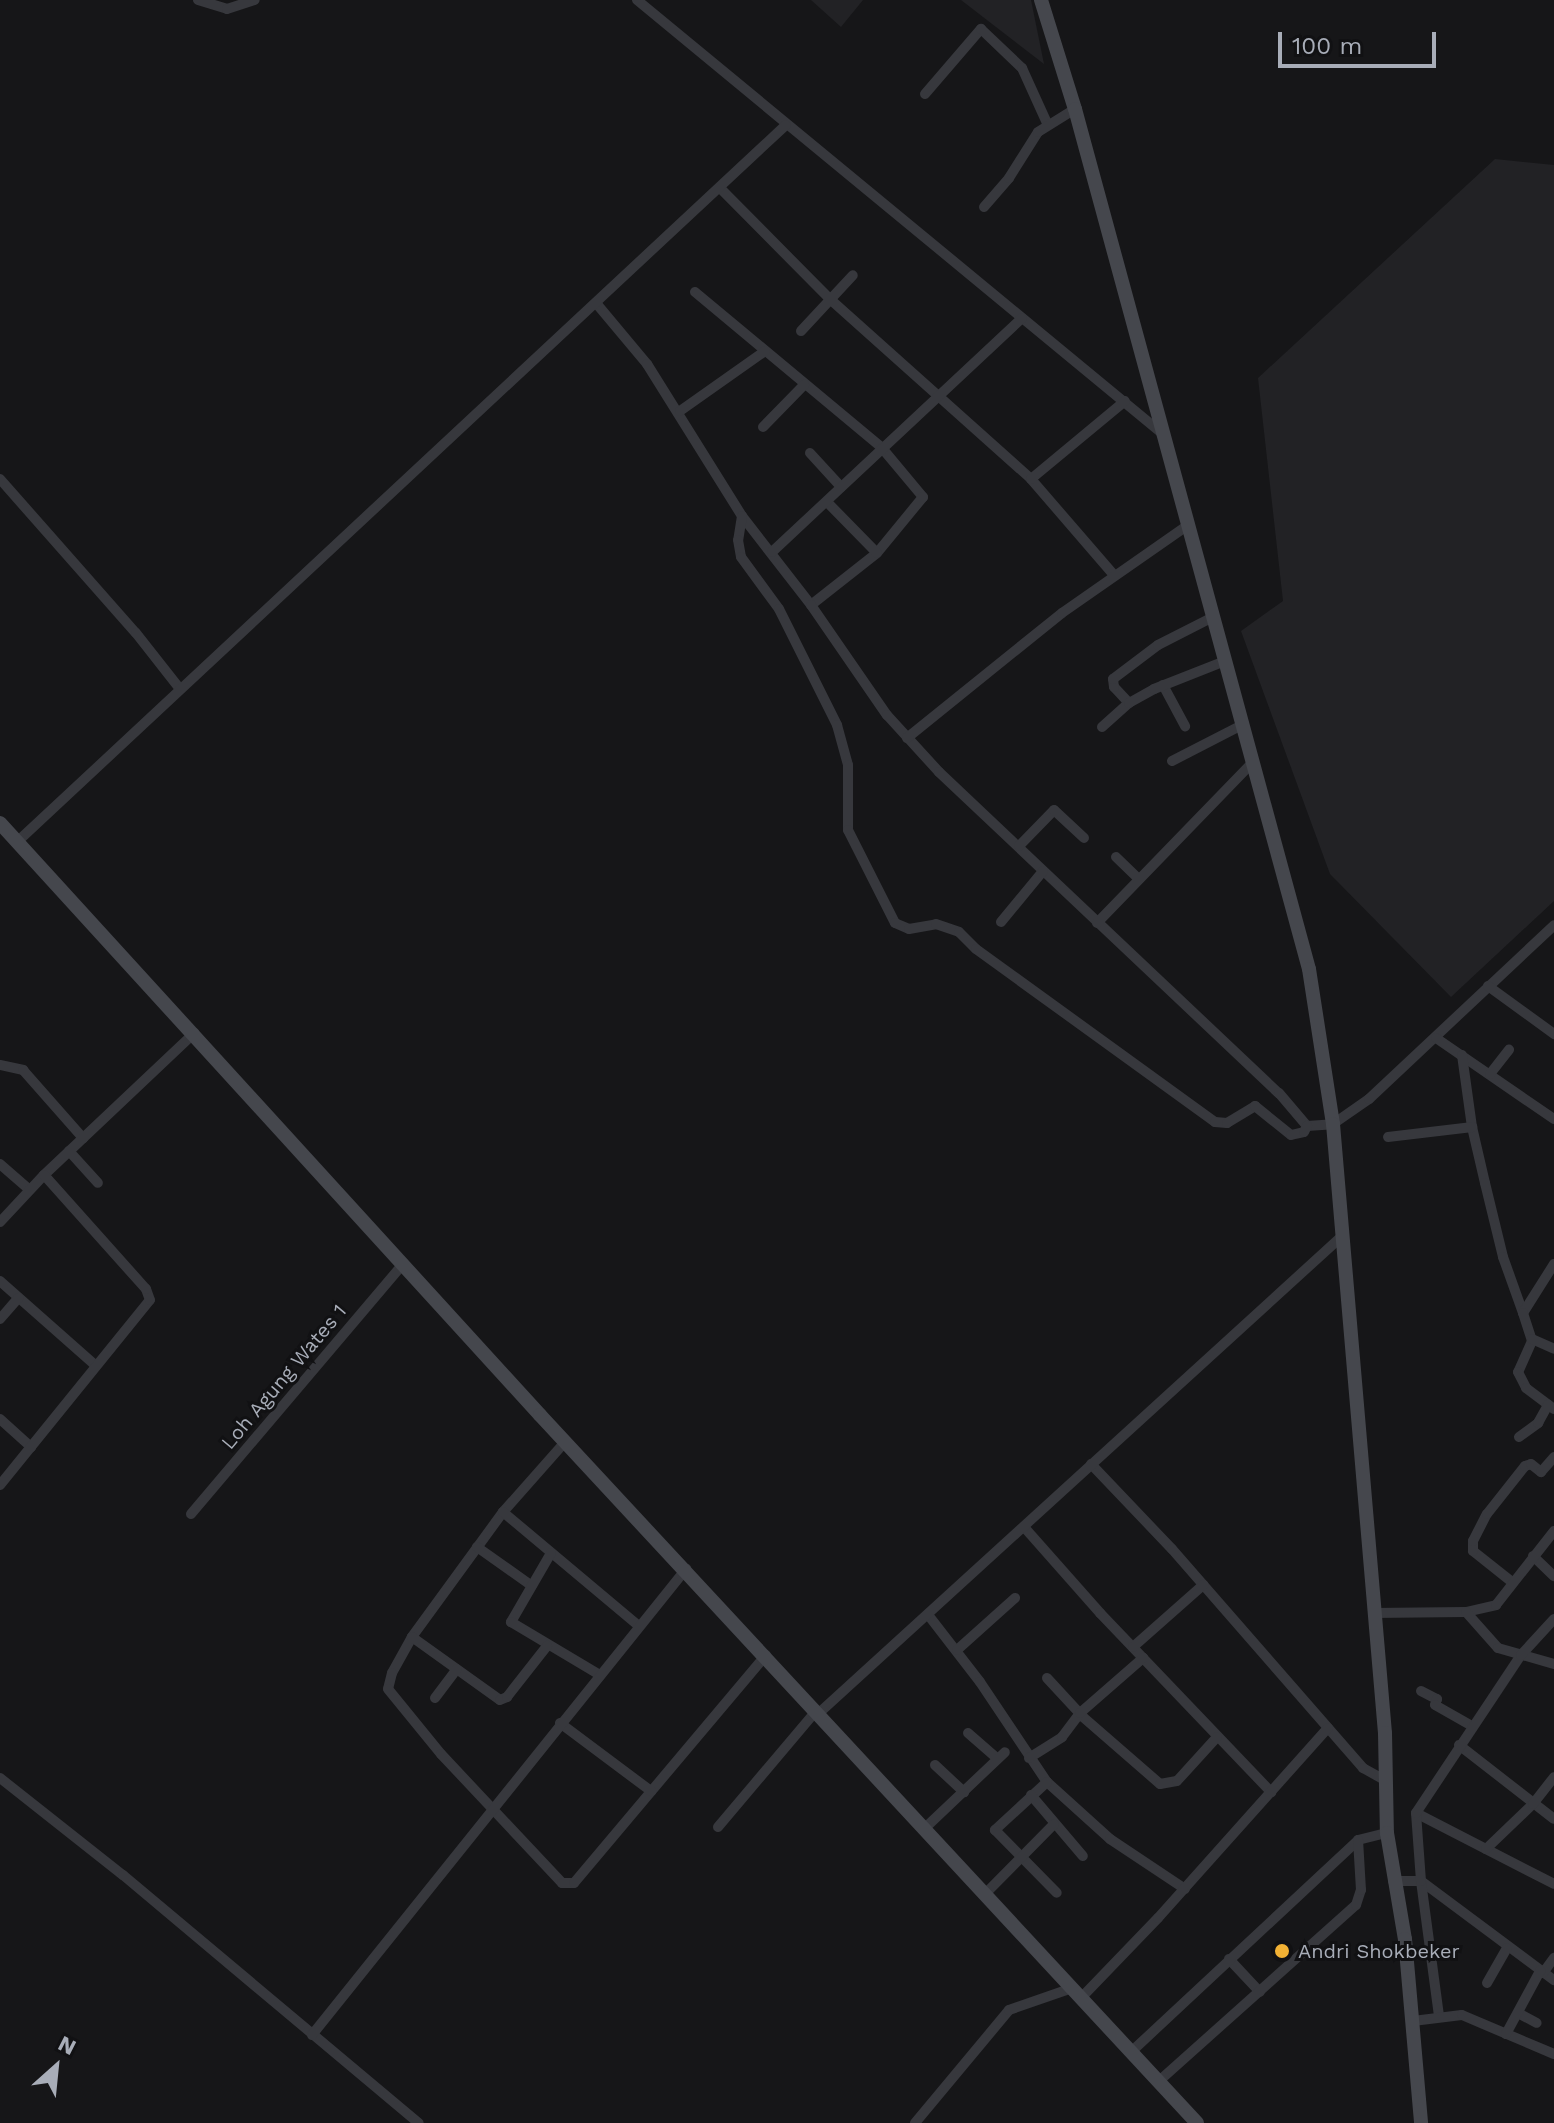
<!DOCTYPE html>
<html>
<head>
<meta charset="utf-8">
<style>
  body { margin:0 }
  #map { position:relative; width:1554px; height:2123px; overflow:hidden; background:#161618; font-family:"Work Sans",sans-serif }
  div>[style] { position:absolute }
  .built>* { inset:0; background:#222225 }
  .street>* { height:10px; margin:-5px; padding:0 5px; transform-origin:5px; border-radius:5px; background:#37383d }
  .secondary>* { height:14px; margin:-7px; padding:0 7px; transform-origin:7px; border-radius:7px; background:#45474d }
  .dots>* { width:22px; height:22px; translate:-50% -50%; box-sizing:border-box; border:4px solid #111113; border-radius:50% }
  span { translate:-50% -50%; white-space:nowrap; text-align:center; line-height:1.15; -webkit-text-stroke:6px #111113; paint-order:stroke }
  .street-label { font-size:20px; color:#a8adb8 }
  .poi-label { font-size:20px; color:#a8adb8 }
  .left { translate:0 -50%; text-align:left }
  .north { position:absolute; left:16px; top:2027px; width:80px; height:80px; -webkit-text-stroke:6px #111113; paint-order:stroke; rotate:27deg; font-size:22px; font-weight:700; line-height:32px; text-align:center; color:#a8adb8 }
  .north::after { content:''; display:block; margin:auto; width:28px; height:36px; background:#a8adb8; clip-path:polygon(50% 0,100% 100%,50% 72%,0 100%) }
  .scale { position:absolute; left:1278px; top:32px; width:158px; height:36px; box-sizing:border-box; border:4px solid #a8adb8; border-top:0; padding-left:10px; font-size:24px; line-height:28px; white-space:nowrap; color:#a8adb8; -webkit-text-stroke:6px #111113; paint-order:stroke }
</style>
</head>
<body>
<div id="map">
  <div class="built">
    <div style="clip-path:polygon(811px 0,863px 0,841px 27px)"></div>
    <div style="clip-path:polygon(961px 0,1031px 0,1044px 64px)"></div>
    <div style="clip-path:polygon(1495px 159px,1554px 165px,1554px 901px,1451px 997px,1330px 874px,1241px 631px,1283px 601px,1258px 378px)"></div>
  </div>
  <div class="street">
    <div style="left:198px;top:0;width:30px;rotate:17deg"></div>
    <div style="left:227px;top:9px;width:29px;rotate:-18deg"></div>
    <div style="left:637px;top:0;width:682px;rotate:39.53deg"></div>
    <div style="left:925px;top:94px;width:86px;rotate:-49.3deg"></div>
    <div style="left:981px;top:29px;width:57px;rotate:43.6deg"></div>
    <div style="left:1022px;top:68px;width:60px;rotate:65.6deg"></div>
    <div style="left:720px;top:188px;width:158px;rotate:45.3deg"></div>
    <div style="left:831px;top:300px;width:268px;rotate:41.8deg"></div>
    <div style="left:1031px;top:479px;width:127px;rotate:49.2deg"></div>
    <div style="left:984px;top:207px;width:38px;rotate:-49deg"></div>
    <div style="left:1009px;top:178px;width:54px;rotate:-57.8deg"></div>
    <div style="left:1038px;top:132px;width:44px;rotate:-31.9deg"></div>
    <div style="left:695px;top:292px;width:244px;rotate:39.8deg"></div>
    <div style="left:882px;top:448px;width:64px;rotate:50.1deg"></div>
    <div style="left:923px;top:497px;width:72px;rotate:129.4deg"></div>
    <div style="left:877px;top:553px;width:84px;rotate:141.8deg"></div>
    <div style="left:596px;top:303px;width:80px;rotate:50.1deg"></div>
    <div style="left:647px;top:364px;width:179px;rotate:58deg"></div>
    <div style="left:742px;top:516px;width:113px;rotate:52.2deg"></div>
    <div style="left:811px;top:605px;width:134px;rotate:55.4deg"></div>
    <div style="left:887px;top:715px;width:77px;rotate:47.6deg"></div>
    <div style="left:939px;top:772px;width:468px;rotate:43.4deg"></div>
    <div style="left:1279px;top:1093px;width:43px;rotate:49.7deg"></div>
    <div style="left:1307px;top:1126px;width:26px;rotate:-4deg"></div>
    <div style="left:1333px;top:1124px;width:44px;rotate:-34.8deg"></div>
    <div style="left:1369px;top:1099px;width:254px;rotate:-43.2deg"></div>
    <div style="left:801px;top:331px;width:76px;rotate:-47.1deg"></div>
    <div style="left:680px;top:411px;width:104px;rotate:-35.2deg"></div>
    <div style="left:763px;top:427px;width:59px;rotate:-45.7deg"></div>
    <div style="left:810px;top:453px;width:46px;rotate:47.6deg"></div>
    <div style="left:0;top:479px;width:205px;rotate:48.6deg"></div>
    <div style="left:136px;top:633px;width:71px;rotate:51.8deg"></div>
    <div style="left:1031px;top:479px;width:122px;rotate:-39.7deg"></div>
    <div style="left:827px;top:502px;width:71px;rotate:45.6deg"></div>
    <div style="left:742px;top:516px;width:24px;rotate:99deg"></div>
    <div style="left:738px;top:540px;width:17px;rotate:80deg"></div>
    <div style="left:741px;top:557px;width:64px;rotate:53.8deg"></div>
    <div style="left:779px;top:609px;width:130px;rotate:63.4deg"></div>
    <div style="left:837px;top:725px;width:41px;rotate:74.6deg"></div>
    <div style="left:848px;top:765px;width:65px;rotate:90deg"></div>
    <div style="left:848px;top:830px;width:104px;rotate:63.2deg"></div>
    <div style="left:895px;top:923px;width:15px;rotate:23deg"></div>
    <div style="left:909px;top:929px;width:27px;rotate:-10deg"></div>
    <div style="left:936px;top:924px;width:24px;rotate:19deg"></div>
    <div style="left:959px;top:932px;width:24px;rotate:45deg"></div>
    <div style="left:976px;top:949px;width:295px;rotate:35.9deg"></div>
    <div style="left:1215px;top:1122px;width:12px;rotate:5deg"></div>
    <div style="left:1227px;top:1123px;width:33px;rotate:-31deg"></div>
    <div style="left:1255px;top:1106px;width:46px;rotate:38.9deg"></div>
    <div style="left:1291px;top:1135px;width:13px;rotate:-13deg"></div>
    <div style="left:1304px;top:1132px;width:7px;rotate:-63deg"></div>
    <div style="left:772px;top:552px;width:342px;rotate:-43.1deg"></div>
    <div style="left:1163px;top:685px;width:47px;rotate:61.8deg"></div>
    <div style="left:1129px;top:703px;width:22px;rotate:-133deg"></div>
    <div style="left:1114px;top:687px;width:8px;rotate:-97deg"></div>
    <div style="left:1113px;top:679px;width:56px;rotate:-37.1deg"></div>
    <div style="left:1158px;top:645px;width:62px;rotate:-27deg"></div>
    <div style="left:1102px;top:727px;width:36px;rotate:-42deg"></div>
    <div style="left:1129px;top:703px;width:29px;rotate:-29deg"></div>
    <div style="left:1154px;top:689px;width:76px;rotate:-21.5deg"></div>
    <div style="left:907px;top:738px;width:199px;rotate:-38.9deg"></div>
    <div style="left:1062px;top:613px;width:154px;rotate:-34.9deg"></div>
    <div style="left:1172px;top:761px;width:79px;rotate:-27.2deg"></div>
    <div style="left:17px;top:842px;width:1051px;rotate:-43deg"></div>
    <div style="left:1019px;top:846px;width:50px;rotate:-45.8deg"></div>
    <div style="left:1054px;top:810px;width:41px;rotate:43deg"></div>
    <div style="left:1116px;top:857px;width:32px;rotate:44deg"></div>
    <div style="left:1001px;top:922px;width:66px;rotate:-50.5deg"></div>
    <div style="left:1097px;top:923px;width:223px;rotate:-45.9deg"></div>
    <div style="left:1488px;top:986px;width:82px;rotate:36deg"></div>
    <div style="left:1436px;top:1038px;width:143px;rotate:34.5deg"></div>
    <div style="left:1462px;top:1055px;width:73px;rotate:82.1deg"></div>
    <div style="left:1472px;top:1127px;width:57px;rotate:76.9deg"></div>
    <div style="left:1485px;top:1183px;width:76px;rotate:76.3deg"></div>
    <div style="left:1503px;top:1257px;width:59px;rotate:70.3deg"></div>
    <div style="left:0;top:1065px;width:24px;rotate:12deg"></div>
    <div style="left:23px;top:1070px;width:91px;rotate:48.6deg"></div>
    <div style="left:1490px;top:1074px;width:31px;rotate:-52deg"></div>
    <div style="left:1388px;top:1137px;width:85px;rotate:-6.8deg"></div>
    <div style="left:69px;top:1151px;width:43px;rotate:47.8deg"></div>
    <div style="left:0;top:1164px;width:38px;rotate:41deg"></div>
    <div style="left:0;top:1222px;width:64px;rotate:-46.9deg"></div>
    <div style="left:44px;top:1175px;width:207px;rotate:-43.4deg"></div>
    <div style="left:1554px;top:1264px;width:58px;rotate:122.3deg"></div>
    <div style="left:1523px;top:1313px;width:29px;rotate:72deg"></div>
    <div style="left:1532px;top:1341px;width:34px;rotate:114deg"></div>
    <div style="left:1518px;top:1372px;width:18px;rotate:63deg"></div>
    <div style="left:1526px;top:1388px;width:35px;rotate:37deg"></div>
    <div style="left:0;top:1281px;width:128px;rotate:41.5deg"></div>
    <div style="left:0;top:1319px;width:28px;rotate:-49deg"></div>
    <div style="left:1532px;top:1339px;width:24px;rotate:24deg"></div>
    <div style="left:0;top:1419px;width:42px;rotate:42.1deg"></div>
    <div style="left:1519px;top:1437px;width:24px;rotate:-36deg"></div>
    <div style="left:1538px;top:1423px;width:21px;rotate:-61deg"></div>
    <div style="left:565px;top:1442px;width:94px;rotate:131.5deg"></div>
    <div style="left:503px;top:1512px;width:155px;rotate:126.1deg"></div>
    <div style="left:412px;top:1637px;width:41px;rotate:119.1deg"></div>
    <div style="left:392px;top:1673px;width:16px;rotate:104deg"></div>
    <div style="left:388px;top:1689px;width:84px;rotate:50.8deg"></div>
    <div style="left:441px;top:1754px;width:177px;rotate:46.8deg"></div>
    <div style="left:562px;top:1883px;width:12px"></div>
    <div style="left:574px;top:1883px;width:298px;rotate:-49.9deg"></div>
    <div style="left:1091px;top:1464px;width:117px;rotate:46.4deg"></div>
    <div style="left:1172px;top:1549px;width:291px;rotate:48.9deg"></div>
    <div style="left:1363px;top:1768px;width:25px;rotate:29deg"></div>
    <div style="left:0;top:1485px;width:238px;rotate:-51deg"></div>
    <div style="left:150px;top:1300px;width:12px;rotate:-110deg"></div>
    <div style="left:146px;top:1289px;width:153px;rotate:-131.8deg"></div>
    <div style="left:503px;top:1512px;width:177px;rotate:40deg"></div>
    <div style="left:191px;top:1514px;width:329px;rotate:-49.7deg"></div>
    <div style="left:1024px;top:1527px;width:115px;rotate:48.5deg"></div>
    <div style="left:1100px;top:1613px;width:248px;rotate:46.3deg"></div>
    <div style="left:477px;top:1547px;width:67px;rotate:35.3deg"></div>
    <div style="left:551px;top:1553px;width:80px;rotate:120.1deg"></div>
    <div style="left:511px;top:1622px;width:104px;rotate:30.8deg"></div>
    <div style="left:1533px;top:1556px;width:29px;rotate:44deg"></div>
    <div style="left:1512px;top:1582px;width:50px;rotate:-141.5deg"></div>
    <div style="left:1473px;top:1551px;width:10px;rotate:-90deg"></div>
    <div style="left:1473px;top:1541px;width:30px;rotate:-63deg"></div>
    <div style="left:1487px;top:1514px;width:61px;rotate:-51.6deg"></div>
    <div style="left:1525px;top:1466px;width:6px;rotate:-18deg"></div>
    <div style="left:1531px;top:1464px;width:13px;rotate:39deg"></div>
    <div style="left:1541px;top:1472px;width:20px;rotate:-49deg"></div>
    <div style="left:1466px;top:1612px;width:31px;rotate:-13deg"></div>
    <div style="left:1496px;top:1605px;width:94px;rotate:-51.9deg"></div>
    <div style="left:1373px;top:1613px;width:93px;rotate:-0.6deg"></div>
    <div style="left:1466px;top:1612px;width:48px;rotate:48.4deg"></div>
    <div style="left:1498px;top:1648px;width:58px;rotate:15.9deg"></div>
    <div style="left:929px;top:1616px;width:83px;rotate:52.3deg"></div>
    <div style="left:980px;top:1682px;width:120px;rotate:56.2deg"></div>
    <div style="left:1047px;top:1782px;width:85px;rotate:42.1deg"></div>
    <div style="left:1110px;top:1839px;width:90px;rotate:33.7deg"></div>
    <div style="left:412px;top:1637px;width:108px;rotate:35.6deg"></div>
    <div style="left:500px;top:1700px;width:8px;rotate:-23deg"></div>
    <div style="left:507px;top:1697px;width:65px;rotate:-51.9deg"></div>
    <div style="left:1133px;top:1647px;width:94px;rotate:-41.5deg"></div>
    <div style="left:957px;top:1650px;width:78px;rotate:-41.9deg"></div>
    <div style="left:1047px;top:1678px;width:53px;rotate:47.3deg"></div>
    <div style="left:1083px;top:1717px;width:102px;rotate:41deg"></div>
    <div style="left:1160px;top:1784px;width:17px;rotate:-10deg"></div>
    <div style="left:1177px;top:1781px;width:59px;rotate:-47.7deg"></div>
    <div style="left:1421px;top:1691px;width:18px;rotate:27deg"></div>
    <div style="left:1437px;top:1699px;width:6px;rotate:108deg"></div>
    <div style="left:1435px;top:1705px;width:43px;rotate:29.6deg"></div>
    <div style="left:435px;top:1698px;width:36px;rotate:-53deg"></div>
    <div style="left:819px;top:1713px;width:705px;rotate:-42.36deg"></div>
    <div style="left:560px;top:1723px;width:114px;rotate:36.8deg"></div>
    <div style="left:968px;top:1733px;width:38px;rotate:41deg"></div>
    <div style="left:1459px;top:1745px;width:120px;rotate:37.9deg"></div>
    <div style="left:1029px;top:1758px;width:39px;rotate:-32deg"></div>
    <div style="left:1062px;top:1737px;width:30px;rotate:-53deg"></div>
    <div style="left:1080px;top:1713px;width:84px;rotate:-41.1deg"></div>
    <div style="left:935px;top:1765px;width:40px;rotate:43deg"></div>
    <div style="left:0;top:1778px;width:157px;rotate:38.3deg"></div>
    <div style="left:123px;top:1875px;width:386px;rotate:40deg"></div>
    <div style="left:1047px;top:1782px;width:71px;rotate:137.3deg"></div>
    <div style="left:995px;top:1830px;width:88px;rotate:45.5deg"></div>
    <div style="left:1031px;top:1795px;width:80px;rotate:49.6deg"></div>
    <div style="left:1416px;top:1813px;width:155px;rotate:27.2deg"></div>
    <div style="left:718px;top:1827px;width:153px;rotate:-49.8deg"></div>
    <div style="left:925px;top:1828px;width:110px;rotate:-43.5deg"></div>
    <div style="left:1486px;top:1849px;width:65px;rotate:-43.8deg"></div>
    <div style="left:1533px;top:1804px;width:34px;rotate:-52deg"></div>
    <div style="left:1393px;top:1881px;width:28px"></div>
    <div style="left:1421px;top:1881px;width:166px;rotate:36.7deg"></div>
    <div style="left:985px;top:1894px;width:98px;rotate:-45.4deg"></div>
    <div style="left:1229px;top:1959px;width:45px;rotate:46.8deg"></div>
    <div style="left:1543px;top:1973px;width:19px;rotate:-54deg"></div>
    <div style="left:1487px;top:1983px;width:40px;rotate:-60.3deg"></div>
    <div style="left:1081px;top:1998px;width:111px;rotate:-46.1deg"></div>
    <div style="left:1158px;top:1918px;width:255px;rotate:-48.2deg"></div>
    <div style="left:1518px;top:2013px;width:21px;rotate:28deg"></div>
    <div style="left:1439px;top:2016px;width:136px;rotate:-97.6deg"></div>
    <div style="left:1421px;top:1881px;width:68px;rotate:-94.2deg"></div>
    <div style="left:1416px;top:1813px;width:190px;rotate:-56.4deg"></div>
    <div style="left:1521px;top:1655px;width:49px;rotate:-47.5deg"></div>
    <div style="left:1413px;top:2021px;width:49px;rotate:-7deg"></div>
    <div style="left:1462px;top:2015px;width:100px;rotate:23deg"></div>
    <div style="left:1506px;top:2034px;width:72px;rotate:-61.6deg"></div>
    <div style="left:312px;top:2035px;width:598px;rotate:-51.25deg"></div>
    <div style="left:1131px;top:2052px;width:311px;rotate:-43deg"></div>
    <div style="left:1358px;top:1840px;width:30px;rotate:-14deg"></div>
    <div style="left:1159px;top:2081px;width:264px;rotate:-41.8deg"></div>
    <div style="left:1356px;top:1905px;width:16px;rotate:-72deg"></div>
    <div style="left:1361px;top:1890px;width:50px;rotate:-93.4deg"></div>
    <div style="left:915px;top:2123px;width:147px;rotate:-50.2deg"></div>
    <div style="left:1009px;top:2010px;width:67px;rotate:-19.2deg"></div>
  </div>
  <div class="secondary">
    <div style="left:1041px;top:0;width:114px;rotate:72.7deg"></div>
    <div style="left:1075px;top:109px;width:891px;rotate:74.78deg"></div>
    <div style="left:1309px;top:969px;width:157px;rotate:81.2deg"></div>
    <div style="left:1333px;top:1124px;width:611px;rotate:85.12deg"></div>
    <div style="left:1385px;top:1733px;width:100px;rotate:88.9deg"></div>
    <div style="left:1387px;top:1833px;width:108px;rotate:80.4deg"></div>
    <div style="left:1405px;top:1939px;width:185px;rotate:85deg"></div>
    <div style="left:0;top:823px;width:801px;rotate:47.63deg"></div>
    <div style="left:540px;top:1415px;width:966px;rotate:47.14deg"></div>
  </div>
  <div class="dots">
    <div style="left:1282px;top:1951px;background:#f2b134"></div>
  </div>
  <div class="street-label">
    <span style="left:284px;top:1377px;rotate:-50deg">Loh Agung Wates 1</span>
  </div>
  <div class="poi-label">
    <span class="left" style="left:1298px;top:1951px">Andri Shokbeker</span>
  </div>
  <div class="north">N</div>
  <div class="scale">100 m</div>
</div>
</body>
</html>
